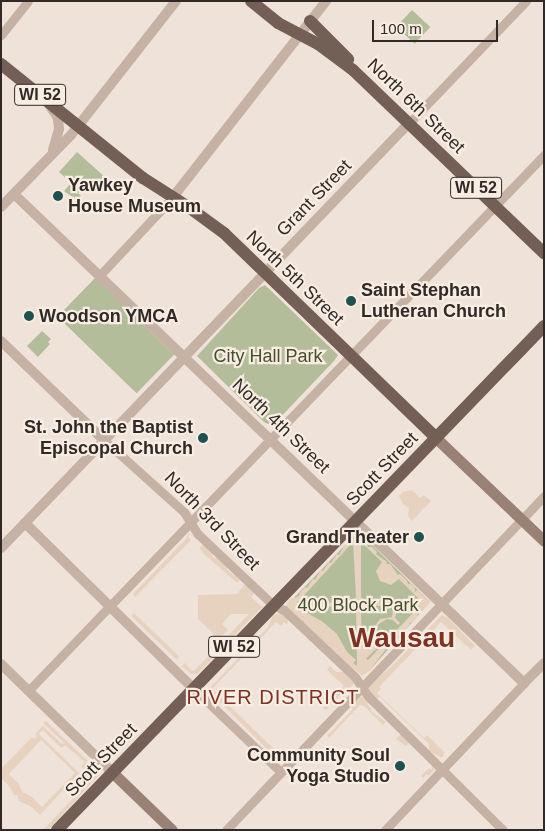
<!DOCTYPE html>
<html>
<head>
<meta charset="utf-8">
<style>
  body { margin:0 }
  #map { position:relative; width:545px; height:831px; overflow:hidden; background:#efe2d8; font-family:Arial,sans-serif }
  div>[style] { position:absolute }
  .green>* { inset:0; background:#b4bd99; transform-origin:0 0 }
  .plaza>* { inset:0; background:#e7d2bf; transform-origin:0 0 }
  .minor>* { height:9px; margin:-4.5px; padding:0 4.5px; transform-origin:4.5px; border-radius:4.5px; background:#c6b2a5 }
  .tertiary>* { height:10px; margin:-5px; padding:0 5px; transform-origin:5px; border-radius:5px; background:#c6b2a5 }
  .secondary>* { height:11px; margin:-5.5px; padding:0 5.5px; transform-origin:5.5px; border-radius:5.5px; background:#9a8176 }
  .primary>* { height:12px; margin:-6px; padding:0 6px; transform-origin:6px; border-radius:6px; background:#745f57 }
  .dots>* { width:14px; height:14px; translate:-50% -50%; box-sizing:border-box; border:2px solid #f8ede3; border-radius:50% }
  span { translate:-50% -50%; white-space:nowrap; text-align:center; line-height:1.15; -webkit-text-stroke:4.5px #f8ede3; paint-order:stroke }
  .shield-label span { padding:1px 4px; background:#f8ede3; border:1px solid; border-radius:4px; -webkit-text-stroke-width:0 }
  .shield-label { font-size:16px; color:#322926; font-weight:700 }
  .street-label { font-size:18px; color:#322926 }
  .poi-label { font-size:18px; color:#322926; font-weight:700 }
  .left { translate:0 -50%; text-align:left }
  .right { translate:-100% -50%; text-align:right }
  .park-label { font-size:18px; color:#454f2b }
  .quarter-label { font-size:20px; color:#7d3223; letter-spacing:1px }
  .town-label { font-size:28px; color:#7d3223; font-weight:700 }
  .frame { position:absolute; inset:0; border:2px solid #322926; pointer-events:none }
  .scale { position:absolute; left:372px; top:20px; width:126px; height:22px; box-sizing:border-box; border:2px solid #322926; border-top:0; padding-left:6px; font-size:15px; line-height:18px; white-space:nowrap; color:#322926; -webkit-text-stroke:4px #f8ede3; paint-order:stroke }
</style>
</head>
<body>
<div id="map">
  <div class="green">
    <div style="left:412px;top:10px;width:25px;height:23px;rotate:43deg"></div>
    <div style="clip-path:polygon(77px 152px,106px 178px,93px 192px,85px 186px,78px 193px,81px 196px,77px 200px,64px 191px,71px 183px,59px 172px)"></div>
    <div style="left:95px;top:278px;width:110px;height:54px;rotate:44deg"></div>
    <div style="clip-path:polygon(265px 285px,338px 355px,334px 361px,274px 424px,270px 425px,264px 422px,197px 356px,259px 288px)"></div>
    <div style="clip-path:polygon(42px 331px,51px 339px,48px 342px,50px 344px,38px 357px,27px 346px)"></div>
    <div style="clip-path:polygon(360px 533px,430px 602px,370px 670px,362px 675px,286px 606px,354px 536px)"></div>
  </div>
  <div class="plaza">
    <div style="clip-path:polygon(412px 490px,420px 498px,424px 495px,431px 501px,412px 521px,408px 516px,409px 508px,403px 504px,399px 496px,403px 492px)"></div>
    <div style="clip-path:polygon(evenodd,360px 533px,365px 537px,368px 547px,372px 547px,377px 552px,376px 554px,387px 562px,386px 564px,390px 564px,398px 575px,400px 574px,407px 581px,408px 585px,410px 583px,415px 588px,415px 592px,417px 590px,430px 602px,421px 613px,417px 614px,418px 616px,413px 622px,409px 623px,410px 624px,405px 630px,400px 631px,402px 633px,389px 646px,385px 647px,386px 649px,370px 670px,362px 675px,345px 663px,344px 659px,342px 660px,337px 655px,338px 653px,334px 652px,328px 646px,329px 645px,326px 644px,320px 638px,321px 637px,317px 635px,311px 631px,312px 629px,309px 628px,303px 623px,304px 621px,300px 620px,286px 606px,290px 599px,299px 596px,300px 593px,305px 587px,307px 588px,313px 579px,315px 580px,321px 570px,323px 571px,329px 562px,331px 563px,337px 554px,339px 555px,345px 545px,349px 545px,347px 543px,353px 537px,360px 533px,353px 542px,356px 597px,351px 602px,297px 603px,353px 542px,360px 533px,361px 542px,382px 562px,376px 571px,380px 581px,391px 585px,399px 579px,420px 600px,366px 602px,361px 597px,361px 542px,360px 533px,409px 605px,414px 612px,368px 660px,366px 659px,381px 644px,374px 636px,376px 626px,387px 619px,393px 620px,398px 625px,400px 623px,395px 618px,398px 606px,409px 605px,360px 533px,351px 606px,356px 611px,357px 666px,353px 663px,356px 660px,347px 652px,337px 634px,323px 622px,307px 613px,309px 607px,351px 606px,360px 533px,366px 606px,394px 606px,392px 617px,380px 619px,374px 627px,373px 637px,362px 640px,361px 611px,366px 606px)"></div>
    <div style="clip-path:polygon(188px 534px,191px 534px,194px 536px,190px 534px,188px 537px,191px 540px,135px 597px,133px 594px,186px 539px)"></div>
    <div style="clip-path:polygon(203px 544px,213px 553px,212px 555px,215px 559px,217px 557px,227px 567px,227px 570px,240px 580px,237px 583px,204px 554px,200px 548px)"></div>
    <div style="clip-path:polygon(245px 584px,254px 593px,251px 597px,262px 607px,266px 606px,260px 609px,197px 674px,191px 674px,182px 666px,185px 663px,192px 671px,195px 670px,249px 614px,231px 614px,222px 624px,228px 630px,219px 639px,198px 619px,198px 595px,237px 594px)"></div>
    <div style="left:134px;top:613px;width:63px;height:4px;rotate:44deg"></div>
    <div style="clip-path:polygon(281px 613px,289px 618px,287px 625px,284px 622px,281px 626px,276px 622px,212px 689px,279px 754px,284px 749px,289px 754px,282px 758px,268px 750px,208px 690px,268px 627px,273px 615px)"></div>
    <div style="clip-path:polygon(442px 615px,448px 618px,475px 646px,471px 650px,441px 622px,379px 687px,381px 689px,377px 693px,424px 738px,427px 735px,444px 752px,443px 757px,440px 757px,429px 751px,429px 744px,380px 697px,374px 698px,368px 691px,370px 685px,391px 667px)"></div>
    <div style="clip-path:polygon(330px 666px,336px 672px,345px 672px,354px 683px,346px 694px,343px 692px,326px 710px,323px 708px,344px 686px,327px 670px)"></div>
    <div style="clip-path:polygon(362px 696px,365px 699px,433px 765px,434px 770px,429px 776px,427px 774px,423px 778px,421px 776px,429px 768px,432px 770px,432px 764px,409px 743px,406px 746px,396px 739px,401px 734px,368px 703px,367px 704px,372px 709px,371px 711px,386px 722px,383px 725px,364px 706px,360px 705px,329px 738px,327px 736px,352px 710px,353px 703px)"></div>
    <div style="clip-path:polygon(evenodd,46px 721px,95px 768px,99px 775px,48px 830px,43px 830px,87px 784px,82px 779px,85px 776px,85px 770px,81px 766px,85px 762px,65px 745px,62px 748px,59px 746px,43px 730px,39px 734px,79px 773px,40px 815px,30px 806px,19px 801px,17px 795px,14px 795px,10px 787px,1px 778px,1px 769px,32px 737px,34px 739px,37px 736px,35px 734px,43px 726px,62px 744px,64px 743px,43px 723px,46px 721px,41px 740px,75px 773px,42px 807px,32px 797px,22px 792px,19px 784px,9px 774px,41px 740px)"></div>
  </div>
  <div class="minor">
    <div style="left:1px;top:35px;width:43px;rotate:-51.5deg"></div>
    <div style="left:409px;top:123px;width:169px;rotate:-46.2deg"></div>
    <div style="left:100px;top:275px;width:107px;rotate:-46.9deg"></div>
    <div style="left:104px;top:440px;width:108px;rotate:42deg"></div>
    <div style="left:184px;top:512px;width:26px;rotate:58deg"></div>
    <div style="left:198px;top:534px;width:102px;rotate:43.4deg"></div>
    <div style="left:272px;top:604px;width:13px;rotate:27deg"></div>
    <div style="left:284px;top:610px;width:98px;rotate:43.3deg"></div>
    <div style="left:355px;top:677px;width:23px;rotate:56deg"></div>
    <div style="left:368px;top:696px;width:190px;rotate:44.8deg"></div>
    <div style="left:194px;top:689px;width:120px;rotate:43.7deg"></div>
    <div style="left:29px;top:690px;width:743px;rotate:-46.09deg"></div>
    <div style="left:226px;top:830px;width:461px;rotate:-46.4deg"></div>
    <div style="left:385px;top:830px;width:202px;rotate:-46.6deg"></div>
  </div>
  <div class="tertiary">
    <div style="left:50px;top:106px;width:14px;rotate:56deg"></div>
    <div style="left:58px;top:118px;width:11px;rotate:85deg"></div>
    <div style="left:59px;top:129px;width:22px;rotate:106deg"></div>
    <div style="left:14px;top:194px;width:707px;rotate:43.8deg"></div>
    <div style="left:524px;top:683px;width:28px;rotate:-45deg"></div>
    <div style="left:173px;top:197px;width:249px;rotate:-52deg"></div>
    <div style="left:1px;top:207px;width:100px;rotate:-45.8deg"></div>
    <div style="left:71px;top:135px;width:170px;rotate:-51.9deg"></div>
    <div style="left:1px;top:341px;width:143px;rotate:43.9deg"></div>
    <div style="left:25px;top:523px;width:237px;rotate:44.5deg"></div>
    <div style="left:1px;top:548px;width:589px;rotate:-46.17deg"></div>
    <div style="left:1px;top:664px;width:156px;rotate:44.2deg"></div>
  </div>
  <div class="secondary">
    <div style="left:436px;top:438px;width:149px;rotate:43.6deg"></div>
    <div style="left:113px;top:773px;width:82px;rotate:44deg"></div>
  </div>
  <div class="primary">
    <div style="left:251px;top:1px;width:35px;rotate:39deg"></div>
    <div style="left:278px;top:23px;width:45px;rotate:27.7deg"></div>
    <div style="left:318px;top:44px;width:44px;rotate:36.6deg"></div>
    <div style="left:353px;top:70px;width:265px;rotate:43.8deg"></div>
    <div style="left:310px;top:21px;width:54px;rotate:45deg"></div>
    <div style="left:1px;top:64px;width:182px;rotate:38.8deg"></div>
    <div style="left:143px;top:178px;width:52px;rotate:32.5deg"></div>
    <div style="left:187px;top:206px;width:46px;rotate:36.1deg"></div>
    <div style="left:224px;top:233px;width:295px;rotate:44deg"></div>
    <div style="left:57px;top:830px;width:701px;rotate:-45.98deg"></div>
  </div>
  <div class="dots">
    <div style="left:58px;top:196px;background:#1d5251"></div>
    <div style="left:351px;top:301px;background:#1d5251"></div>
    <div style="left:29px;top:316px;background:#1d5251"></div>
    <div style="left:203px;top:438px;background:#1d5251"></div>
    <div style="left:419px;top:537px;background:#1d5251"></div>
    <div style="left:400px;top:766px;background:#1d5251"></div>
  </div>
  <div class="shield-label">
    <span style="left:40px;top:95px">WI 52</span>
    <span style="left:476px;top:188px">WI 52</span>
    <span style="left:234px;top:647px">WI 52</span>
  </div>
  <div class="street-label">
    <span style="left:416px;top:106px;rotate:44deg">North 6th Street</span>
    <span style="left:314px;top:198px;rotate:-46deg">Grant Street</span>
    <span style="left:295px;top:278px;rotate:44deg">North 5th Street</span>
    <span style="left:281px;top:426px;rotate:44deg">North 4th Street</span>
    <span style="left:382px;top:469px;rotate:-46deg">Scott Street</span>
    <span style="left:212px;top:521px;rotate:46deg">North 3rd Street</span>
    <span style="left:101px;top:760px;rotate:-46deg">Scott Street</span>
  </div>
  <div class="poi-label">
    <span class="left" style="left:68px;top:196px">Yawkey<br>House Museum</span>
    <span class="left" style="left:361px;top:301px">Saint Stephan<br>Lutheran Church</span>
    <span class="left" style="left:39px;top:316px">Woodson YMCA</span>
    <span class="right" style="left:193px;top:438px">St. John the Baptist<br>Episcopal Church</span>
    <span class="right" style="left:409px;top:537px">Grand Theater</span>
    <span class="right" style="left:390px;top:766px">Community Soul<br>Yoga Studio</span>
  </div>
  <div class="park-label">
    <span style="left:268px;top:356px">City Hall Park</span>
    <span style="left:358px;top:605px">400 Block Park</span>
  </div>
  <div class="quarter-label">
    <span style="left:273px;top:697px">RIVER DISTRICT</span>
  </div>
  <div class="town-label">
    <span style="left:402px;top:638px">Wausau</span>
  </div>
  <div class="frame"></div>
  <div class="scale">100 m</div>
</div>
</body>
</html>
